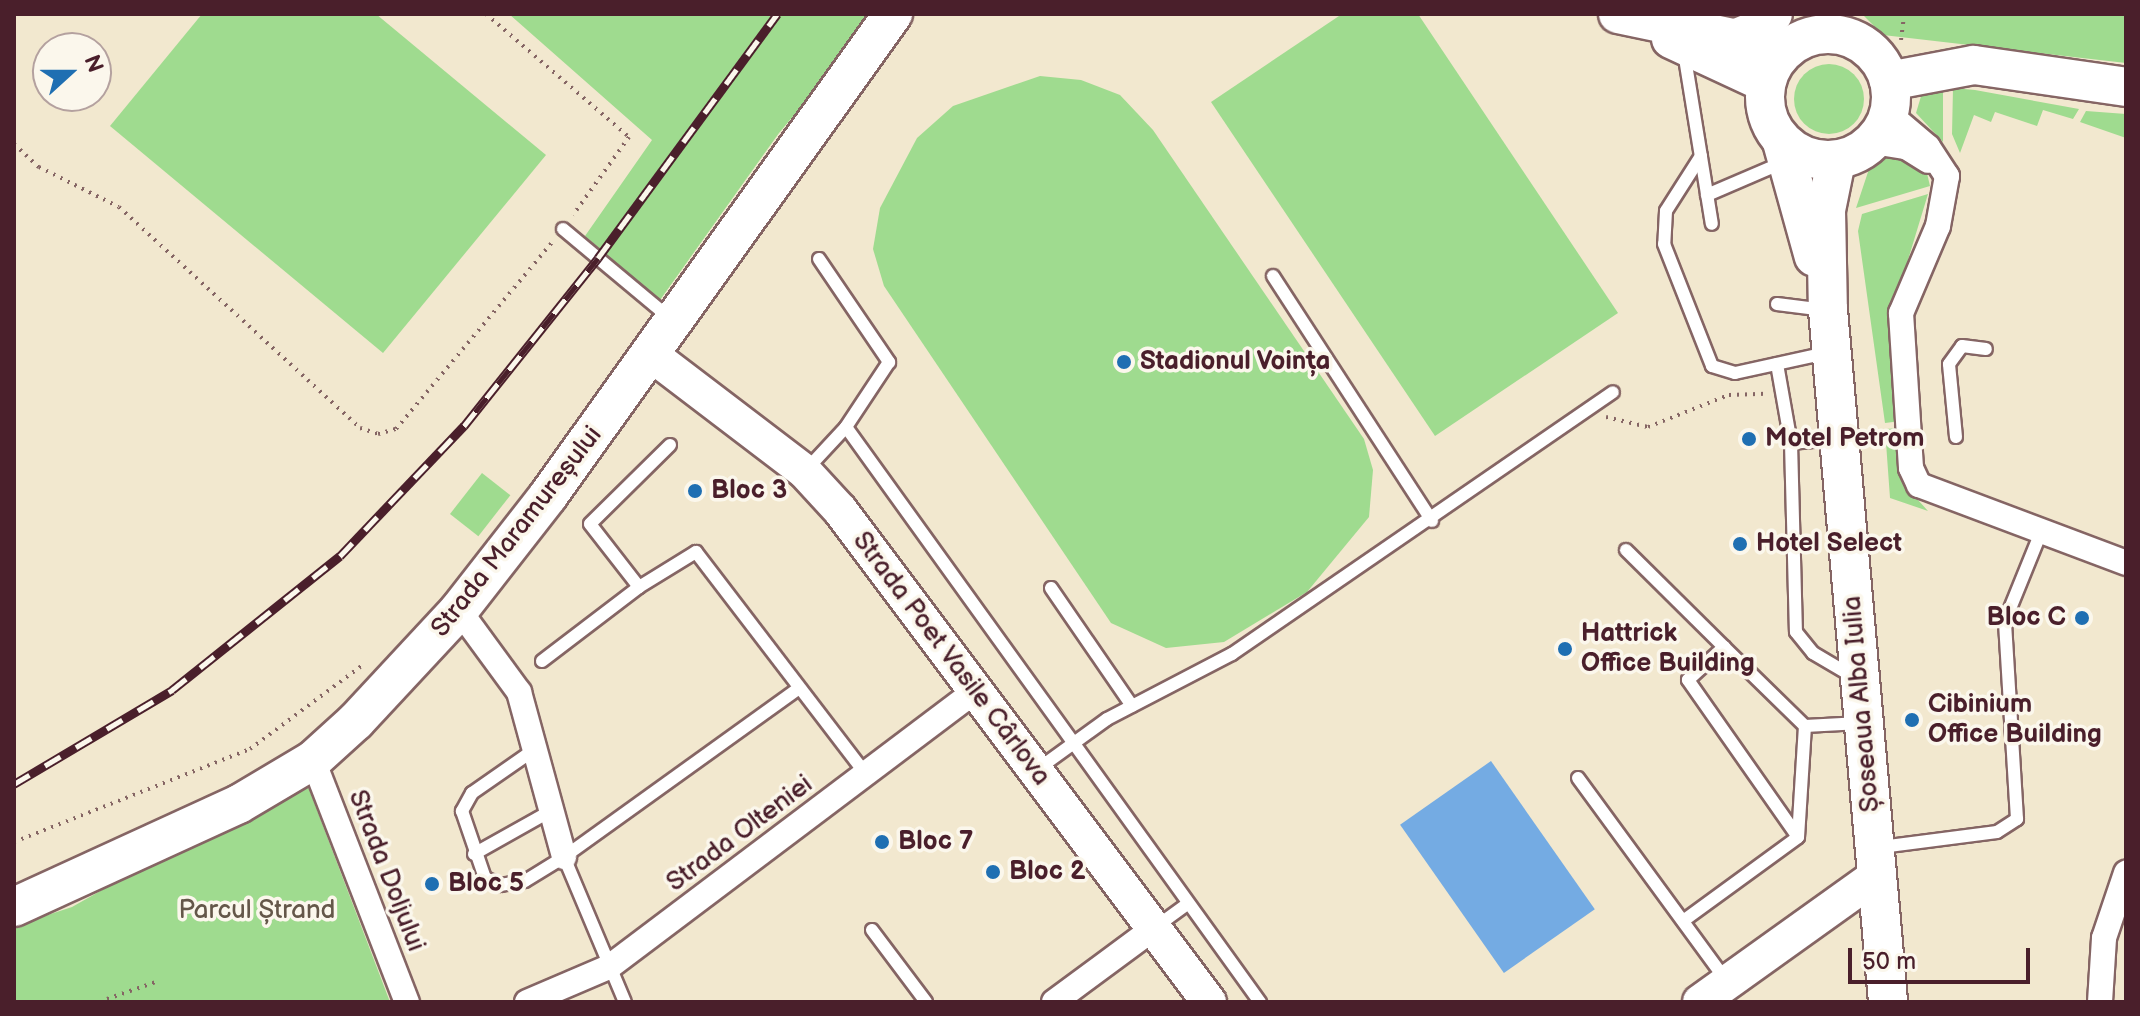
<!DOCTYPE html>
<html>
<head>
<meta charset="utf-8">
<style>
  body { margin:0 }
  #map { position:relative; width:2140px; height:1016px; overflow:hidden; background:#f2e8cf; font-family:"Balsamiq Sans",sans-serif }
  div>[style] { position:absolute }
  .green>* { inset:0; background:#9fdb8f; transform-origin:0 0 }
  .round { border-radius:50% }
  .water>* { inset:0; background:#74abe3; transform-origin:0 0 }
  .path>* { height:4px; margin-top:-2px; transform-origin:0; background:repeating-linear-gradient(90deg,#856564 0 2px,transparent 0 8px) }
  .roads { filter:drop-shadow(2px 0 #856564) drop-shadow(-2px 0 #856564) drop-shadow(0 2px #856564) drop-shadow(0 -2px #856564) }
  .lane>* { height:12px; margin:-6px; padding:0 6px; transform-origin:6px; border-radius:6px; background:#fff }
  .street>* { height:24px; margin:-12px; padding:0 12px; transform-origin:12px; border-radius:12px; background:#fff }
  .secondary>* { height:34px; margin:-17px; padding:0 17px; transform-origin:17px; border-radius:17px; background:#fff }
  .primary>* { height:38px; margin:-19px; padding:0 19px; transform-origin:19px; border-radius:19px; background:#fff }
  .primary>.ring { margin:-19px; padding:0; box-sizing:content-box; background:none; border:38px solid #fff; border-radius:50% }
  .rail>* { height:9px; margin-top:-4.5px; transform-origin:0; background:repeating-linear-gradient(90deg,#fbf7ec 0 18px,#4a1f2b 0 36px); box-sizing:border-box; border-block:2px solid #4a1f2b }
  .dots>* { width:22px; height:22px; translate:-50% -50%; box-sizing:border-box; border:4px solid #fbf7ec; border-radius:50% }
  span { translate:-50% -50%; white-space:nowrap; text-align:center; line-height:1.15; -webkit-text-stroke:7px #fbf7ec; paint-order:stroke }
  .poi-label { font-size:26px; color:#4a1f2b; font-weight:700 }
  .left { translate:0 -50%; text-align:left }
  .right { translate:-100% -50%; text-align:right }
  .street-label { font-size:26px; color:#4a1f2b }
  .park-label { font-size:26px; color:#645749 }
  .frame { position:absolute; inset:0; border:16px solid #4a1f2b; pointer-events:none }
  .north { position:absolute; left:32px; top:32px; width:80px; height:80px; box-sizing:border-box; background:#fbf7ec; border:2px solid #b4a19f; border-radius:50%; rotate:69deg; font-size:22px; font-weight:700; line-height:32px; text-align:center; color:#4a1f2b }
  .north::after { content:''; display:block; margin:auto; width:28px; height:36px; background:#1f6fb2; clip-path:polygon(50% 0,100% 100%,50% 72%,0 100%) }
  .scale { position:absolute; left:1848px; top:948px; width:182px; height:36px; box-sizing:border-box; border:4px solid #4a1f2b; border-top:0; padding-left:10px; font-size:24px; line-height:28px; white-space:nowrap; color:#4a1f2b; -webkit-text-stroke:6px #fbf7ec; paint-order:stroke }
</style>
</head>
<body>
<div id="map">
  <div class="green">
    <div style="clip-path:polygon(202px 14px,376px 14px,546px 155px,383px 353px,110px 126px)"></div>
    <div style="clip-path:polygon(509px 14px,879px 14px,779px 133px,660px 300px,585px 236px,652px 140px)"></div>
    <div style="clip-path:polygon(1342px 14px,1418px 14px,1618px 313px,1435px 436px,1211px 102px)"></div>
    <div style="clip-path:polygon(1862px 14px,2126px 14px,2126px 63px,1883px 35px)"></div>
    <div class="round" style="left:1794px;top:64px;width:70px;height:70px"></div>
    <div style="clip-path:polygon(1040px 76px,1081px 80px,1120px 95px,1153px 130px,1364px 439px,1373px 470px,1369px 517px,1307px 592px,1224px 642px,1166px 648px,1111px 623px,884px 286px,873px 249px,880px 208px,917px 138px,953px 106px)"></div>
    <div style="clip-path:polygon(1943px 83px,1943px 142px,1916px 113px,1922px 93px)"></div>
    <div style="clip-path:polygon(1953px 88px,1975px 90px,2079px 109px,2073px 119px,2043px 110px,2037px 126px,1995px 112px,1991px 122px,1974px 115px,1960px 153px,1952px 134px)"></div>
    <div style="clip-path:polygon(2086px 111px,2126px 114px,2126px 138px,2080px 122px)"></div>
    <div style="clip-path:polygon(1894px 152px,1926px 169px,1930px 186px,1856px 208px,1869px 169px)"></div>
    <div style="clip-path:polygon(1928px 194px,1897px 296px,1901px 421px,1885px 423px,1858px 231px,1862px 214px)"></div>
    <div style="clip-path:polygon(1902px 428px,1908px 489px,1928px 511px,1890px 498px,1885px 429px)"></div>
    <div style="left:482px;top:473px;width:36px;height:52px;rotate:38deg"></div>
    <div style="clip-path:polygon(304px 776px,390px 1002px,15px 1002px,14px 926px,72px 907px)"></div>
  </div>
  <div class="water">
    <div style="left:1491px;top:761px;width:181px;height:111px;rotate:55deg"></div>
  </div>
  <div class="path">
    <div style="left:486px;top:14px;width:189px;rotate:40.7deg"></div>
    <div style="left:629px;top:137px;width:96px;rotate:125.7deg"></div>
    <div style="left:1901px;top:40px;width:26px;rotate:-83deg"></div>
    <div style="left:14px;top:144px;width:34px;rotate:43deg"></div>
    <div style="left:39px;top:167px;width:89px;rotate:26.6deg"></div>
    <div style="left:119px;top:207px;width:327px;rotate:42.5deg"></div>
    <div style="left:360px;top:428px;width:19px;rotate:18deg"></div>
    <div style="left:378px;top:434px;width:19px;rotate:-16deg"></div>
    <div style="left:396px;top:429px;width:245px;rotate:-50.1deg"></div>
    <div style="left:1606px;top:417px;width:43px;rotate:13.4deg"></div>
    <div style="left:1648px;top:427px;width:87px;rotate:-21.6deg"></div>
    <div style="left:1729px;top:395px;width:36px;rotate:-2deg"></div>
    <div style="left:14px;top:842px;width:254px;rotate:-21.5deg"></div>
    <div style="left:250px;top:749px;width:142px;rotate:-36.7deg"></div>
    <div style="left:107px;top:999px;width:52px;rotate:-19.1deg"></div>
  </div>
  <div class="roads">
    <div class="lane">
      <div style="left:1684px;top:52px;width:174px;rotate:80.8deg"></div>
      <div style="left:1701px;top:156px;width:65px;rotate:122.5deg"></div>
      <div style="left:1666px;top:211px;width:33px;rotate:93deg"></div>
      <div style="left:1664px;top:244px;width:131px;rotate:68.5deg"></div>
      <div style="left:1712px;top:366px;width:24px;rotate:17deg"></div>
      <div style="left:1735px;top:373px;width:93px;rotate:-12.4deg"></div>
      <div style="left:1707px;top:195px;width:84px;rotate:-23.2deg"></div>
      <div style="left:563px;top:229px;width:139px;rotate:39.8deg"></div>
      <div style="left:819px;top:259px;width:125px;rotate:55.8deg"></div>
      <div style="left:889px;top:362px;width:78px;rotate:123.5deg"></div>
      <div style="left:1273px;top:276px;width:292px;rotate:57deg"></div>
      <div style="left:1777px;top:304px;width:48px;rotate:7.1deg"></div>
      <div style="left:1777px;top:364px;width:80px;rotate:80deg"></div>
      <div style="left:1791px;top:443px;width:189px;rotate:88.5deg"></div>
      <div style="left:1796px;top:632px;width:27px;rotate:51deg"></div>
      <div style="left:1813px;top:653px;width:45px;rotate:30.5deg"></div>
      <div style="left:1956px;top:437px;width:73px;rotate:-95.5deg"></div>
      <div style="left:1949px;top:364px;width:22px;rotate:-54deg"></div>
      <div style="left:1962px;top:346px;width:24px;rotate:7deg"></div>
      <div style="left:1791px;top:443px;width:44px;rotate:-5.2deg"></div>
      <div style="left:670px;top:445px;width:112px;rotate:135.4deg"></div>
      <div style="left:590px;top:524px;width:80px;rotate:52.1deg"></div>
      <div style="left:639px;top:587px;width:67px;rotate:-31.6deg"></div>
      <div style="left:696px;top:552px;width:280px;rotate:52.6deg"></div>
      <div style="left:807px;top:469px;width:57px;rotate:-47.1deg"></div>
      <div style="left:846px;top:427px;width:709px;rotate:54.25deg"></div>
      <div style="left:1626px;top:550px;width:138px;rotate:44.7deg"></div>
      <div style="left:1051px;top:588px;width:143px;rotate:55.5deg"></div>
      <div style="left:542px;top:661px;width:122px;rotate:-37.3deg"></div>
      <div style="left:1805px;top:726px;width:56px;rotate:-3.1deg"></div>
      <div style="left:531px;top:752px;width:72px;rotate:145.2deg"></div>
      <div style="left:472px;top:793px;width:21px;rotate:119deg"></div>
      <div style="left:462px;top:811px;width:71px;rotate:71.1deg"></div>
      <div style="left:485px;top:878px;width:17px;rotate:25deg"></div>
      <div style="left:500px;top:885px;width:25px;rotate:-9deg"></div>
      <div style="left:525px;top:881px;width:46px;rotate:-31.6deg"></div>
      <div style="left:564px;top:857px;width:289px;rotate:-35.7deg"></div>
      <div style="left:1038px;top:769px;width:85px;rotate:-35.9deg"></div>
      <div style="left:1107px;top:719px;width:141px;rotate:-27.5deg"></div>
      <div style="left:1232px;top:654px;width:462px;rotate:-34.5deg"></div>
      <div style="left:1578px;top:778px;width:249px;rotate:53.8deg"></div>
      <div style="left:1881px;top:847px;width:117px;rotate:-7.4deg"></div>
      <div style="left:1997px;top:832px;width:24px;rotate:-33deg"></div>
      <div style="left:2017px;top:819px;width:198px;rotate:-93.5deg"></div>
      <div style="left:2005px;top:621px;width:93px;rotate:-67.9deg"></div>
      <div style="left:474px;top:854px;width:84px;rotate:-29.3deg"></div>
      <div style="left:564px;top:857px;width:157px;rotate:67.2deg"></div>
      <div style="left:1683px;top:921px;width:142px;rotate:-36.1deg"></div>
      <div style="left:1798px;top:837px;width:192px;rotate:-125deg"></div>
      <div style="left:1688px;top:680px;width:49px;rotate:-42.5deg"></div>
      <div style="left:1724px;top:647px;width:113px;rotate:44.3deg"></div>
      <div style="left:1805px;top:726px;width:111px;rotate:93.6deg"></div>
      <div style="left:1157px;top:926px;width:37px;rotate:-36deg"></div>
      <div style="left:872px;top:930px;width:90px;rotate:53.1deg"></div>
    </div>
    <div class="street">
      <div style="left:1889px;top:114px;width:51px;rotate:40.2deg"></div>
      <div style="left:1928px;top:147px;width:35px;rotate:57deg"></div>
      <div style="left:1947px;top:176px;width:51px;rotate:100.2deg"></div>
      <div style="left:1938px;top:226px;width:95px;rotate:113deg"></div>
      <div style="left:1901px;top:313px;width:155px;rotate:86.3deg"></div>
      <div style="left:1911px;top:468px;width:19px;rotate:65deg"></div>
      <div style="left:1919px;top:485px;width:221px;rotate:20.6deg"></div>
      <div style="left:1873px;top:142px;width:33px;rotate:9deg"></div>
      <div style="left:1906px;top:147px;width:26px;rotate:32deg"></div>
      <div style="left:459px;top:610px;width:102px;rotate:53.8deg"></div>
      <div style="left:519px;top:692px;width:171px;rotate:74.7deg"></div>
      <div style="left:313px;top:760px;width:260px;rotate:68.8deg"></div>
      <div style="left:527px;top:1002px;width:89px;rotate:-23.1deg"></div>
      <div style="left:609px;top:967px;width:458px;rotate:-37deg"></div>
      <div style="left:1054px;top:1002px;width:124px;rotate:-36.5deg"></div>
      <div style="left:2100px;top:1002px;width:64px;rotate:-86.4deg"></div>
      <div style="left:2104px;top:938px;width:69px;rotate:-71.3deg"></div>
    </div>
    <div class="secondary">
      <div style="left:653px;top:356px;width:191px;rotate:37.3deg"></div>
      <div style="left:805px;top:472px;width:52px;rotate:47.4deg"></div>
      <div style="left:840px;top:510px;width:615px;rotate:53.13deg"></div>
      <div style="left:1700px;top:1002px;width:216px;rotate:-35.6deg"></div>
    </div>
    <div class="primary">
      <div style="left:1618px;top:14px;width:172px;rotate:11.8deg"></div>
      <div class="ring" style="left:1765px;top:34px;width:88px;height:88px"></div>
      <div style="left:1671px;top:39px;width:105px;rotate:24.9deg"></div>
      <div style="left:1729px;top:41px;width:31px;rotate:-22deg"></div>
      <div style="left:1758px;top:29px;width:21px;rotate:-45deg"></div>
      <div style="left:1889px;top:81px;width:86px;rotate:-10.7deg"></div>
      <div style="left:1974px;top:65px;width:154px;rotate:8.2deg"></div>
      <div style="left:1782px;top:142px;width:119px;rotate:74.5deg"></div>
      <div style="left:1836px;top:161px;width:50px;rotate:101.5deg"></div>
      <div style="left:1826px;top:210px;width:100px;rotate:88.9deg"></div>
      <div style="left:1828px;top:310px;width:695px;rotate:85.04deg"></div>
      <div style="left:14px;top:907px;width:247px;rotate:-24.6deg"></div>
      <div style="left:239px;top:804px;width:86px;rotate:-30.7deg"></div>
      <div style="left:313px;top:760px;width:58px;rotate:-42.2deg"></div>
      <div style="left:356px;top:721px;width:151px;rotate:-47.1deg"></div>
      <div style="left:459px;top:610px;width:145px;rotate:-52deg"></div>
      <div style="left:548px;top:496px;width:593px;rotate:-54.41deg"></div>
    </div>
  </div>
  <div class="rail">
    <div style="left:14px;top:784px;width:184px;rotate:-30.7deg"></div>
    <div style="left:172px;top:690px;width:215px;rotate:-38.6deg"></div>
    <div style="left:340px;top:556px;width:180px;rotate:-46.4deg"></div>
    <div style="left:464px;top:426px;width:215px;rotate:-51.4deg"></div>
    <div style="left:598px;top:258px;width:303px;rotate:-53.7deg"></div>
  </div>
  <div class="dots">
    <div style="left:1124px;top:362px;background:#1f6fb2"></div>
    <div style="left:1749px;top:439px;background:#1f6fb2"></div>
    <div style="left:695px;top:491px;background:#1f6fb2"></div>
    <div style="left:1740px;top:544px;background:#1f6fb2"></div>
    <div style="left:2082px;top:618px;background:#1f6fb2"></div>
    <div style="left:1565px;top:649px;background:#1f6fb2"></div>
    <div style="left:1912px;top:720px;background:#1f6fb2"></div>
    <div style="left:882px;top:842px;background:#1f6fb2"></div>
    <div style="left:993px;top:872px;background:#1f6fb2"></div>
    <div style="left:432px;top:884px;background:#1f6fb2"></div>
  </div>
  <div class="poi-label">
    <span class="left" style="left:1140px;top:362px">Stadionul Voința</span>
    <span class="left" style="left:1765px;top:439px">Motel Petrom</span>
    <span class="left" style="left:711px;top:491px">Bloc 3</span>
    <span class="left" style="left:1756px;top:544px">Hotel Select</span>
    <span class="right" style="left:2066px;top:618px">Bloc C</span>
    <span class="left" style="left:1581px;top:649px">Hattrick<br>Office Building</span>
    <span class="left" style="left:1928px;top:720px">Cibinium<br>Office Building</span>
    <span class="left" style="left:898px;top:842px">Bloc 7</span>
    <span class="left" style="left:1009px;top:872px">Bloc 2</span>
    <span class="left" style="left:448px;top:884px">Bloc 5</span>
  </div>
  <div class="street-label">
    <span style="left:517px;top:532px;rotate:-52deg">Strada Maramureșului</span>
    <span style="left:951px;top:659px;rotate:53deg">Strada Poet Vasile Cârlova</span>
    <span style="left:1862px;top:704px;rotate:-95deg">Șoseaua Alba Iulia</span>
    <span style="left:740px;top:834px;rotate:-37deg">Strada Olteniei</span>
    <span style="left:386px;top:871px;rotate:69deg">Strada Doljului</span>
  </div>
  <div class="park-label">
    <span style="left:257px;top:911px">Parcul Ștrand</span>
  </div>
  <div class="frame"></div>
  <div class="north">N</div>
  <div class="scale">50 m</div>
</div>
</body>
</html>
